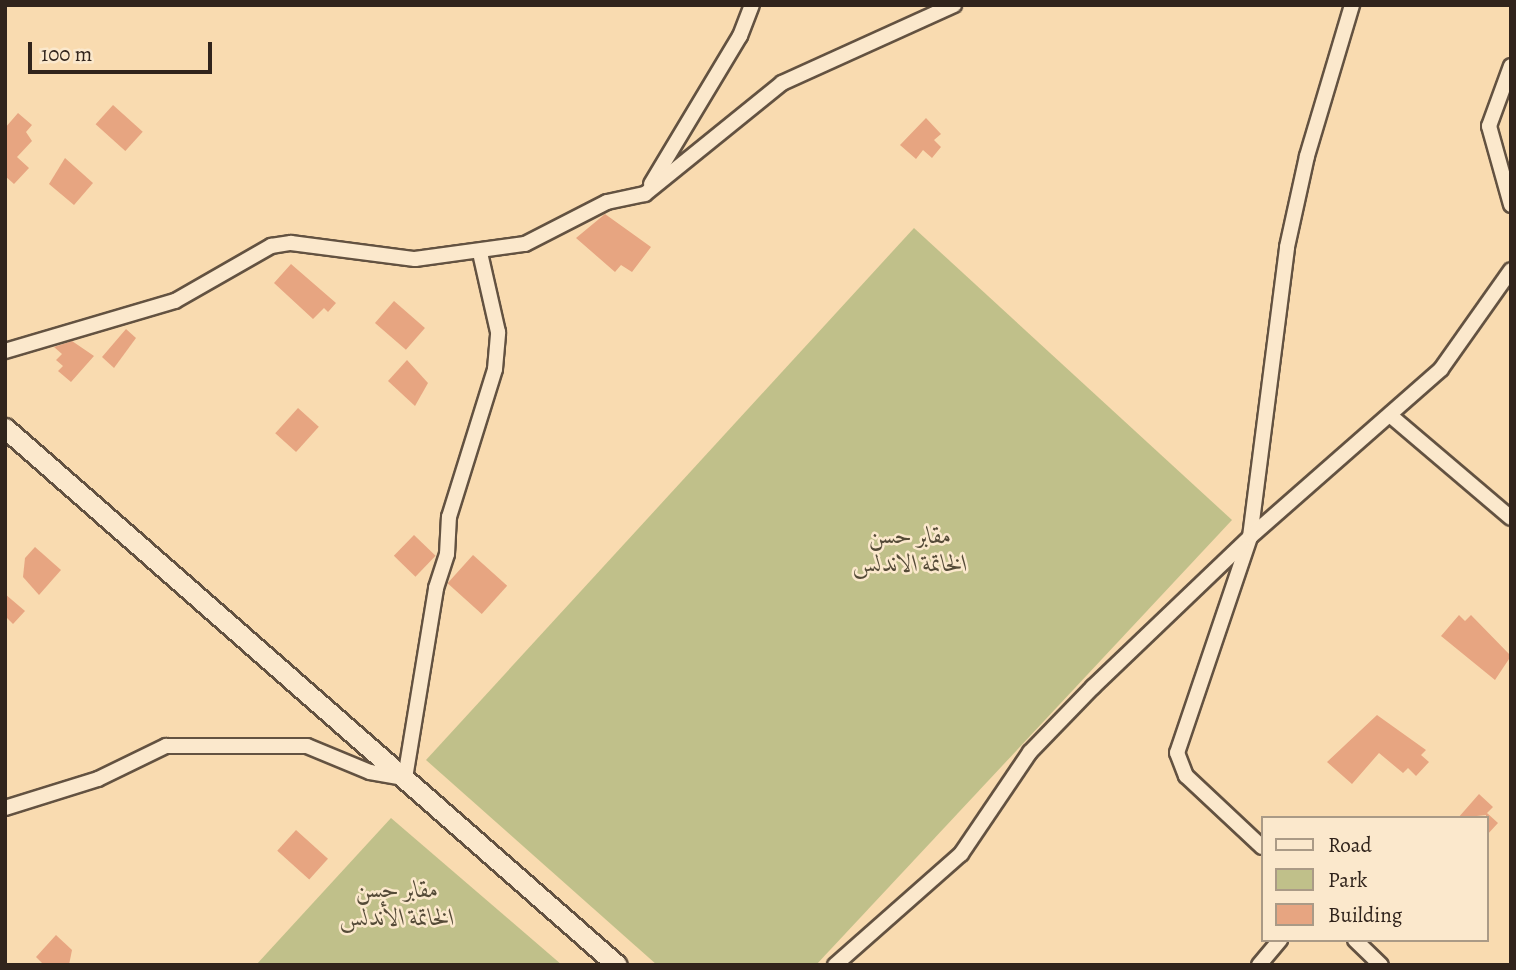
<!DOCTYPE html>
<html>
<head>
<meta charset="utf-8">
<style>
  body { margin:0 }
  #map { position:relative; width:1516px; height:970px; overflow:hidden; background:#f9dbb0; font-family:Alegreya,Amiri,serif }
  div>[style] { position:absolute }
  .green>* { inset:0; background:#c0c08a }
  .building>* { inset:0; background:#e7a581; transform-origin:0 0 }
  .roads { filter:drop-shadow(2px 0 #635241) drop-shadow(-2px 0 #635241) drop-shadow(0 2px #635241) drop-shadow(0 -2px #635241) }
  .street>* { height:14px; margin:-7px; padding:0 7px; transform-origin:7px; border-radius:7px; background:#fbe8cc }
  .secondary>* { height:19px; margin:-9.5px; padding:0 9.5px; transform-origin:9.5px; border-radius:9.5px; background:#fbe8cc }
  span { translate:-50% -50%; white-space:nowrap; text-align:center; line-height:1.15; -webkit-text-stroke:5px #fbe8cc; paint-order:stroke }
  .park-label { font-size:24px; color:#554b38; font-style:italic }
  .frame { position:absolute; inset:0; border:7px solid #31241c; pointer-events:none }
  .legend { position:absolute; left:1261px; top:816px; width:228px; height:126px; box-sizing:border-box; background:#fbe8cc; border:2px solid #aa9a86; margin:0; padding:9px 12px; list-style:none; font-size:21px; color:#31241c }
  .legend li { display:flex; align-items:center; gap:14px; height:35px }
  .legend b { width:35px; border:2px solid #aa9a86 }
  .scale { position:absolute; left:28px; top:42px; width:184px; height:32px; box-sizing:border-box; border:4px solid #31241c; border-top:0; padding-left:9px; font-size:21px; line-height:24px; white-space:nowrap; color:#31241c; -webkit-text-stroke:5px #fbe8cc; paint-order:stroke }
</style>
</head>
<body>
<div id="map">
  <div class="green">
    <div style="clip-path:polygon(914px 228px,1232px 520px,816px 965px,657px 965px,426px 760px)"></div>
    <div style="clip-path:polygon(391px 818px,562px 965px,256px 965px)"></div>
  </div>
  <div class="building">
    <div style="left:113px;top:105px;width:40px;height:26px;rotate:42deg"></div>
    <div style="clip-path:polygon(18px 113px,32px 125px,26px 132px,32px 141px,17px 157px,29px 168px,14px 184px,5px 176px,5px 128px)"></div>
    <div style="clip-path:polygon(926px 118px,941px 134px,934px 140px,941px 147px,932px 158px,923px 150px,916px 159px,900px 145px)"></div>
    <div style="clip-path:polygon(65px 158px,93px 183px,74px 205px,49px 184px)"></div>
    <div style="clip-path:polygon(605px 214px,651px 247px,632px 272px,621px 265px,615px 272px,576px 238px)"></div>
    <div style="clip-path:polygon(291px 264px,336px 303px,328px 312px,324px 308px,313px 319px,274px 283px)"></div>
    <div style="left:394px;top:301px;width:41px;height:29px;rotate:41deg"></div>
    <div style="clip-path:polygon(126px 329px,136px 338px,114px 368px,102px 357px)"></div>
    <div style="clip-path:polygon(72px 341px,94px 356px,71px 382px,58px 371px,63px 366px,56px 360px,62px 354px,54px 347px)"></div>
    <div style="clip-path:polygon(407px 360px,428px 383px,415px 406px,388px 381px)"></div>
    <div style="left:298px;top:408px;width:28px;height:34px;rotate:42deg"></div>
    <div style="left:414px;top:535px;width:30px;height:29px;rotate:44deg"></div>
    <div style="clip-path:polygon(35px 547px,61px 570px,39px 595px,23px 577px,25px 558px)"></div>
    <div style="left:473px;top:555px;width:46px;height:38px;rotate:42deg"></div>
    <div style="clip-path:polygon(5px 594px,25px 611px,13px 624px,5px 616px)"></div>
    <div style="clip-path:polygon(1459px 615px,1465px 621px,1471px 615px,1511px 656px,1495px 680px,1441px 636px)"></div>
    <div style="clip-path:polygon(1377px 715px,1426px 750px,1421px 755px,1429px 762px,1416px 776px,1408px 768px,1403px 773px,1379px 753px,1352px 784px,1327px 762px)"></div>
    <div style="clip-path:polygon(1479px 794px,1493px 807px,1487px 813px,1498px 823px,1486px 836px,1486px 815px,1458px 818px)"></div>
    <div style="left:296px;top:830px;width:43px;height:28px;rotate:42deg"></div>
    <div style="clip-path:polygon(56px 935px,72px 950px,69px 965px,44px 965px,36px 957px)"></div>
  </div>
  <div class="roads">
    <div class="street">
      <div style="left:1511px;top:66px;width:64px;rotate:110.1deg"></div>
      <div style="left:1489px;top:126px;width:82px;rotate:74.4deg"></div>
      <div style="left:651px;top:184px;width:173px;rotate:-59deg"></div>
      <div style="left:740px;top:36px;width:33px;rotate:-69deg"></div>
      <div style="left:5px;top:351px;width:177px;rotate:-16.4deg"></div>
      <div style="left:175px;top:301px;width:111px;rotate:-29.8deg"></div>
      <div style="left:271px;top:246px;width:20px;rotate:-9deg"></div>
      <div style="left:291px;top:243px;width:125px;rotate:7.4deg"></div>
      <div style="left:415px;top:259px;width:111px;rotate:-7.8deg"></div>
      <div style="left:525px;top:244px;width:92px;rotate:-27.1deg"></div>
      <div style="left:607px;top:202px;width:39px;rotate:-12deg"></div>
      <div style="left:645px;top:194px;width:176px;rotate:-39deg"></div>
      <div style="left:782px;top:83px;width:189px;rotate:-24.4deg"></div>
      <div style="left:1391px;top:416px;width:157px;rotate:40.4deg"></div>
      <div style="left:5px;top:808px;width:97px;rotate:-17.3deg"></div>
      <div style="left:98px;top:779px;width:76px;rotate:-25.9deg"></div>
      <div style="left:166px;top:746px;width:141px"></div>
      <div style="left:307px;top:746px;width:68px;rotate:22.4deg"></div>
      <div style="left:370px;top:772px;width:36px;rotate:10deg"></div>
      <div style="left:405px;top:778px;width:193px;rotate:-80.7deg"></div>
      <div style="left:436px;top:588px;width:36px;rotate:-72deg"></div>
      <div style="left:447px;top:554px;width:37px;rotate:-87deg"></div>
      <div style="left:449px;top:517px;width:155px;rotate:-72.7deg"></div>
      <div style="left:495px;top:369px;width:37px;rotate:-85deg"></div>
      <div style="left:498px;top:332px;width:81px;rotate:-102.8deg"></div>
      <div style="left:1262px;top:847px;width:104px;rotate:-136.9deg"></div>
      <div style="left:1186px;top:776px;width:25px;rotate:-111deg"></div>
      <div style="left:1177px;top:753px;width:228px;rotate:-71.3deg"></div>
      <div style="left:1250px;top:537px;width:292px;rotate:-82.7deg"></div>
      <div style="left:1287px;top:247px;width:93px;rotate:-77.6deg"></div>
      <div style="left:1307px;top:156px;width:158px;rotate:-73.4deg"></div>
      <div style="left:1355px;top:940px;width:36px;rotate:44deg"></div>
      <div style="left:835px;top:965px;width:168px;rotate:-41.4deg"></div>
      <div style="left:961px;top:854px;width:123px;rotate:-55.9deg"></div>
      <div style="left:1030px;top:752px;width:91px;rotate:-45.9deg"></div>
      <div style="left:1093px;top:687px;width:217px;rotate:-43.7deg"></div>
      <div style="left:1250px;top:537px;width:254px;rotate:-41.3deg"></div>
      <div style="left:1441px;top:369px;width:121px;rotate:-54.7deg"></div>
      <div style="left:1259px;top:965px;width:33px;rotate:-50deg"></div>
    </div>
    <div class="secondary">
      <div style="left:5px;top:428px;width:814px;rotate:41.27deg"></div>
    </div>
  </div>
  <div class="park-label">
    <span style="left:910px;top:550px">مقابر حسن<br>الخاتمة الاندلس</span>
    <span style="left:397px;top:904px">مقابر حسن<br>الخاتمة الأندلس</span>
  </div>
  <div class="frame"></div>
  <ul class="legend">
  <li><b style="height:9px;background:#fbe8cc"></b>Road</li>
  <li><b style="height:19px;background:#c0c08a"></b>Park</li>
  <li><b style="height:19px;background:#e7a581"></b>Building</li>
  </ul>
  <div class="scale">100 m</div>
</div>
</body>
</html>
